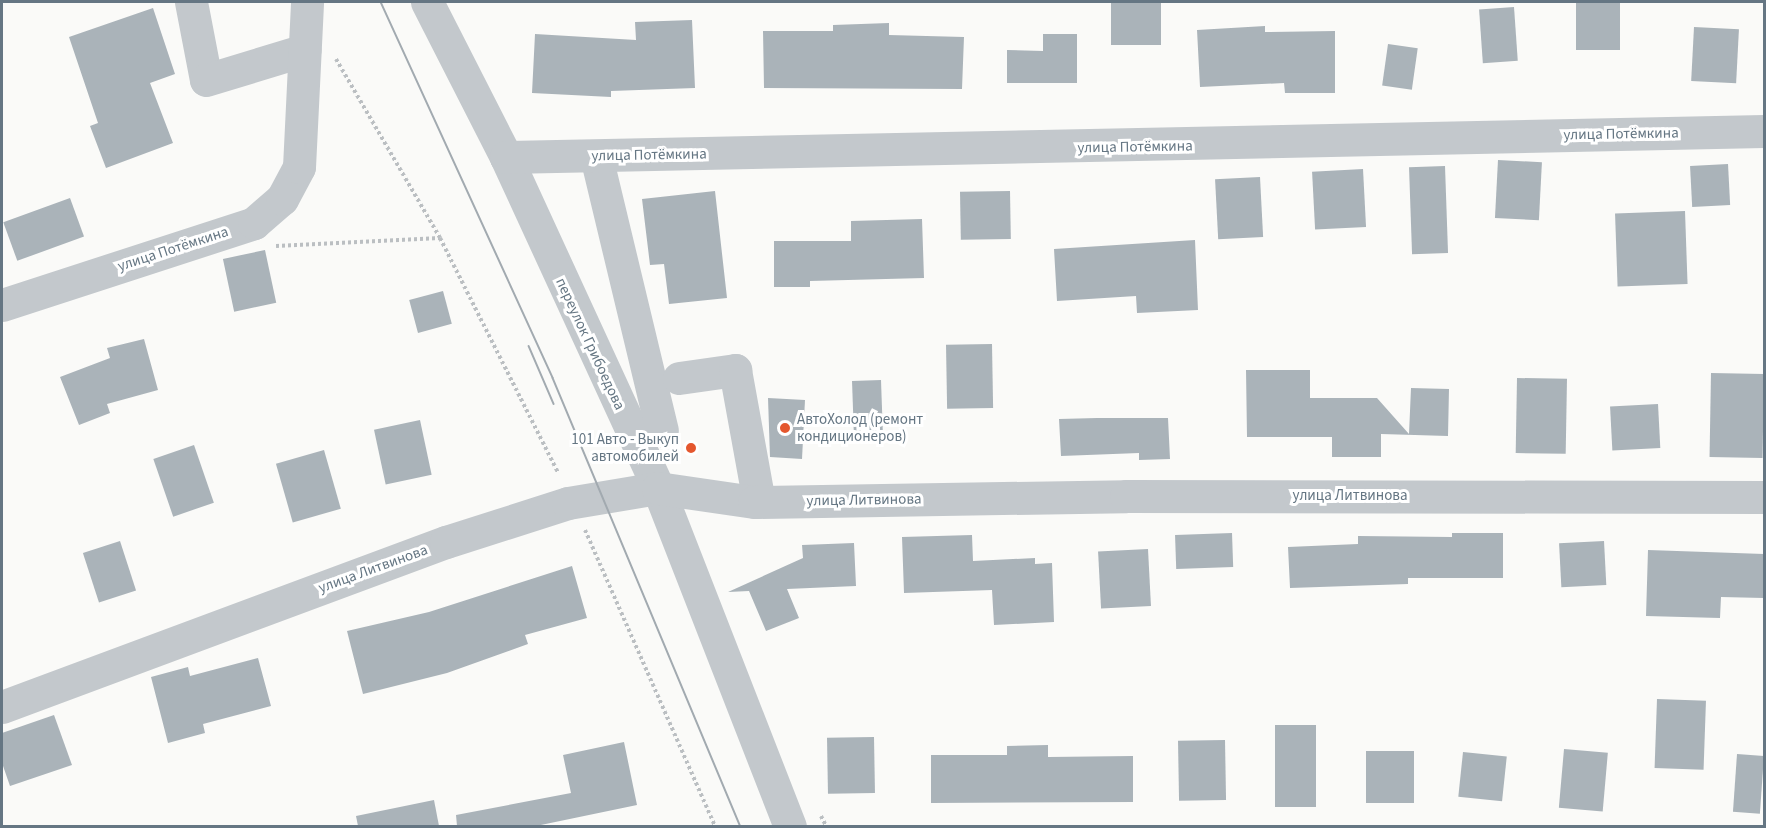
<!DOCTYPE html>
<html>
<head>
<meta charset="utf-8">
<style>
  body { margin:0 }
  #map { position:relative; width:1766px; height:828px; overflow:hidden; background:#fafaf8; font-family:"Source Sans 3",sans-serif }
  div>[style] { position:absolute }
  .building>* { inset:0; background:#aab3b9; transform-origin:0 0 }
  .path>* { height:4px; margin-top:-2px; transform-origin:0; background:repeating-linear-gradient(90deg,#bbbfc2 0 3px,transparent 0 6px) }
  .minor>* { height:33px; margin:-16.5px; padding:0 16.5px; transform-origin:16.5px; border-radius:16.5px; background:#c3c8cc }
  .tram>* { height:1.5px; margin:-0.75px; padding:0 0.75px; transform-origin:0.75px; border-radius:0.75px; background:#a2aab0 }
  .dots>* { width:16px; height:16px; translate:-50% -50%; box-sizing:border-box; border:3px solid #fff; border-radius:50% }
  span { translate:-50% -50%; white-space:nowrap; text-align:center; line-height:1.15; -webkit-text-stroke:6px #fff; paint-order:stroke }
  .street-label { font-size:15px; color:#657683 }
  .poi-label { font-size:15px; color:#657683 }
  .left { translate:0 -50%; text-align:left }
  .right { translate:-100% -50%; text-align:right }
  .frame { position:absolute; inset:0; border:3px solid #657683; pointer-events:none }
</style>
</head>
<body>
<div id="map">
  <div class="building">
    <div style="left:1111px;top:2px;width:50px;height:43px"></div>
    <div style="left:1576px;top:2px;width:44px;height:48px"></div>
    <div style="left:1514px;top:7px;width:54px;height:35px;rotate:86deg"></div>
    <div style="clip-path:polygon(153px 8px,175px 74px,150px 83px,173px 143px,106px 168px,90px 126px,98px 123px,69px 37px)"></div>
    <div style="clip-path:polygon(692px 20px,695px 88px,611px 91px,611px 97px,532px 93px,535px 34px,636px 40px,635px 22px)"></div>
    <div style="clip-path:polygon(889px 23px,889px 35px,964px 37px,962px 89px,764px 88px,763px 31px,833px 31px,833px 25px)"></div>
    <div style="clip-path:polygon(1265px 26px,1265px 32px,1335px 31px,1335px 93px,1285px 93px,1284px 83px,1200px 87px,1197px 30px)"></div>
    <div style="left:1694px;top:27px;width:45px;height:54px;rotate:3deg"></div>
    <div style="clip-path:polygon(1043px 34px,1077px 34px,1077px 83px,1007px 83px,1007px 50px,1043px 51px)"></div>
    <div style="left:1388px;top:44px;width:30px;height:42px;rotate:8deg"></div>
    <div style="left:1498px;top:160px;width:44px;height:58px;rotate:3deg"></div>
    <div style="left:1728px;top:164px;width:41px;height:38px;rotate:87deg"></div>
    <div style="left:1445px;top:166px;width:87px;height:36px;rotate:88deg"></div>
    <div style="left:1363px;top:169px;width:58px;height:51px;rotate:87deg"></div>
    <div style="left:1260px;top:177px;width:60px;height:45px;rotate:87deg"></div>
    <div style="clip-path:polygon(715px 191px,727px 298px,669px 304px,664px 264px,650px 265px,642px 199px)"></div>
    <div style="left:1010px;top:191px;width:48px;height:50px;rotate:89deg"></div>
    <div style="left:70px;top:198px;width:41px;height:71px;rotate:70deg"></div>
    <div style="left:1685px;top:211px;width:73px;height:70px;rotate:88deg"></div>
    <div style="clip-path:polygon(922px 219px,924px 278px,810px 281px,810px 287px,774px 287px,774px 241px,851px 241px,851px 221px)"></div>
    <div style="clip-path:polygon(1195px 240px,1198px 310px,1137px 313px,1136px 296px,1057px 301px,1054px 249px)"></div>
    <div style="left:265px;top:250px;width:54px;height:43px;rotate:78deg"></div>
    <div style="left:443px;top:291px;width:34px;height:35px;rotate:75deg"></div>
    <div style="clip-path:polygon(144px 339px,158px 390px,107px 404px,110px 413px,79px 425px,60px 377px,110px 358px,107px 348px)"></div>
    <div style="left:992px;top:344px;width:64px;height:46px;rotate:89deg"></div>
    <div style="clip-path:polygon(1246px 370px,1310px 370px,1310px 398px,1377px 398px,1409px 434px,1411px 388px,1449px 389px,1448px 436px,1381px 434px,1381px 457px,1332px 457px,1332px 437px,1247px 437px)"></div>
    <div style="left:1711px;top:373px;width:53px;height:84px;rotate:1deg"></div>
    <div style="left:1517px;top:378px;width:50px;height:75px;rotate:1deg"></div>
    <div style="left:881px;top:380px;width:56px;height:29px;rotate:88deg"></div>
    <div style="clip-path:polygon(768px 398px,805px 400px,802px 459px,770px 457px)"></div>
    <div style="left:1658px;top:404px;width:44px;height:48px;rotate:87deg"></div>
    <div style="clip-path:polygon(1097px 418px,1168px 418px,1170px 459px,1139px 460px,1139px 453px,1061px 456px,1059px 419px)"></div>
    <div style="left:420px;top:420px;width:56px;height:47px;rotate:78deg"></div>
    <div style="left:194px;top:445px;width:61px;height:43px;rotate:71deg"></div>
    <div style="left:324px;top:450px;width:61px;height:50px;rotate:74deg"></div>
    <div style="left:1232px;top:533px;width:34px;height:57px;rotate:88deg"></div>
    <div style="clip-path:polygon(1452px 533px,1503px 533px,1503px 578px,1408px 578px,1408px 584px,1290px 588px,1288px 547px,1358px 544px,1358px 536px,1452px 537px)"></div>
    <div style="clip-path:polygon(972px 535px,973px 561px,1035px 558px,1035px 564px,1052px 563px,1054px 622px,994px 625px,992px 590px,904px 593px,902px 537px)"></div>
    <div style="left:120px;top:541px;width:52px;height:39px;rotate:72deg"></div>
    <div style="left:1604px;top:541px;width:44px;height:45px;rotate:87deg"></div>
    <div style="clip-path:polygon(854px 543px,856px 586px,787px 589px,799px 618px,766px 631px,749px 591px,728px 592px,803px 558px,802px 545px)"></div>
    <div style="left:1148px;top:549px;width:57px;height:50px;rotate:87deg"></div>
    <div style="clip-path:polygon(1648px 550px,1764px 554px,1764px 598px,1721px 597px,1720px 618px,1646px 616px)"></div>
    <div style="clip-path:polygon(572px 566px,587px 618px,525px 635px,528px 644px,447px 673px,363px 694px,347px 631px,429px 612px)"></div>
    <div style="clip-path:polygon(258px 658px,271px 706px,203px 724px,205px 733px,168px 743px,151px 677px,188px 667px,190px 676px)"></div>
    <div style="left:1657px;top:699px;width:49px;height:69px;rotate:2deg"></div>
    <div style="clip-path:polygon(54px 715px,72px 765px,10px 786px,2px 763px,2px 733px)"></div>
    <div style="left:1275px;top:725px;width:41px;height:82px"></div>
    <div style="left:874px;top:737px;width:56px;height:47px;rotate:89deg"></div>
    <div style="left:1225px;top:740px;width:60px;height:47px;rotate:89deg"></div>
    <div style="clip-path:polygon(624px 742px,637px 805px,536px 826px,457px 826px,456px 815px,571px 793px,563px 755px)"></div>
    <div style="clip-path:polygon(1048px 745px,1048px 757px,1133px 756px,1133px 802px,931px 803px,931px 755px,1007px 755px,1007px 746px)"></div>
    <div style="left:1564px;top:749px;width:44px;height:59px;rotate:5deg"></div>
    <div style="left:1366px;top:751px;width:48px;height:52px"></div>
    <div style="left:1463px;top:752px;width:44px;height:45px;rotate:6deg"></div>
    <div style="left:1737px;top:754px;width:27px;height:58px;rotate:4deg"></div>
    <div style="clip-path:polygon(434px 800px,439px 826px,358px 826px,356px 816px)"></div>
  </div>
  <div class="path">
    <div style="left:336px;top:59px;width:207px;rotate:59.8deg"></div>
    <div style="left:440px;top:238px;width:263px;rotate:63.3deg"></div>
    <div style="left:276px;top:246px;width:164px;rotate:-2.8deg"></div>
    <div style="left:585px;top:530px;width:323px;rotate:66.3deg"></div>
    <div style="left:821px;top:816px;width:11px;rotate:63deg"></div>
  </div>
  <div class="minor">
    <div style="left:191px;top:2px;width:79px;rotate:79.1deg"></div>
    <div style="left:206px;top:80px;width:103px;rotate:-16.9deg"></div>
    <div style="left:427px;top:2px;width:174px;rotate:63deg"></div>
    <div style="left:506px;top:157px;width:364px;rotate:65.3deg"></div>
    <div style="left:658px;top:488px;width:363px;rotate:68.7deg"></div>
    <div style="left:596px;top:156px;width:282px;rotate:76.5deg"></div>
    <div style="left:506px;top:157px;width:1258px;rotate:-1.18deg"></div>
    <div style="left:2px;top:305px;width:265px;rotate:-18deg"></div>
    <div style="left:254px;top:223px;width:37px;rotate:-41deg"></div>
    <div style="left:282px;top:199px;width:36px;rotate:-62deg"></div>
    <div style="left:299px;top:167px;width:165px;rotate:-87.2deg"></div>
    <div style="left:679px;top:378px;width:57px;rotate:-8.1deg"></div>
    <div style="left:735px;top:370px;width:134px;rotate:79.7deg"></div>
    <div style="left:2px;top:707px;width:474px;rotate:-20.4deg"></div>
    <div style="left:446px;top:542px;width:128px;rotate:-17.7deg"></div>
    <div style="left:568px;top:503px;width:91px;rotate:-9.5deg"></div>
    <div style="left:658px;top:488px;width:97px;rotate:8.3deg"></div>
    <div style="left:754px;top:502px;width:372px;rotate:-0.9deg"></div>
    <div style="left:1126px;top:496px;width:638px;rotate:0.09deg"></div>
  </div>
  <div class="tram">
    <div style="left:381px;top:2px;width:413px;rotate:65.4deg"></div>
    <div style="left:553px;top:378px;width:485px;rotate:67.3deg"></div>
    <div style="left:529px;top:346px;width:63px;rotate:66.7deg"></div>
  </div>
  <div class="dots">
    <div style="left:785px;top:428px;background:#e4572e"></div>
    <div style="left:691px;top:448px;background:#e4572e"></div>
  </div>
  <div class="street-label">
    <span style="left:1621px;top:134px;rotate:-1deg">улица Потёмкина</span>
    <span style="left:1135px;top:147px;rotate:-1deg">улица Потёмкина</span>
    <span style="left:649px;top:155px;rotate:-1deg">улица Потёмкина</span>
    <span style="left:173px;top:249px;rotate:-18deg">улица Потёмкина</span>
    <span style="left:590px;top:344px;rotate:65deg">переулок Грибоедова</span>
    <span style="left:1350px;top:496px">улица Литвинова</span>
    <span style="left:864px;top:500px;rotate:-1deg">улица Литвинова</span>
    <span style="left:373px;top:569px;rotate:-20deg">улица Литвинова</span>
  </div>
  <div class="poi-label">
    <span class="left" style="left:797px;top:428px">АвтоХолод (ремонт<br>кондиционеров)</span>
    <span class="right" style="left:679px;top:448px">101 Авто - Выкуп<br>автомобилей</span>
  </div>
  <div class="frame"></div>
</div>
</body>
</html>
